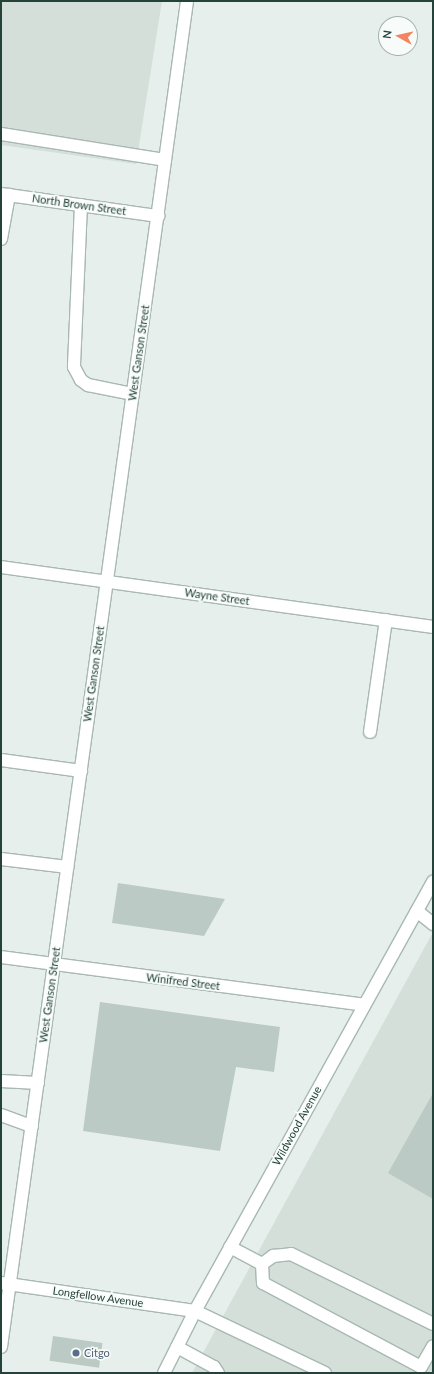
<!DOCTYPE html>
<html>
<head>
<meta charset="utf-8">
<style>
  body { margin:0 }
  #map { position:relative; width:434px; height:1374px; overflow:hidden; background:#e6efeb; font-family:Lato,sans-serif }
  div>[style] { position:absolute }
  .built>* { inset:0; background:#d4dfda }
  .building>* { inset:0; background:#bbcac4; transform-origin:0 0 }
  .roads { filter:drop-shadow(1px 0 #a8b8b2) drop-shadow(-1px 0 #a8b8b2) drop-shadow(0 1px #a8b8b2) drop-shadow(0 -1px #a8b8b2) }
  .lane>* { height:12px; margin:-6px; padding:0 6px; transform-origin:6px; border-radius:6px; background:#fff }
  .street>* { height:12px; margin:-6px; padding:0 6px; transform-origin:6px; border-radius:6px; background:#fff }
  .secondary>* { height:12px; margin:-6px; padding:0 6px; transform-origin:6px; border-radius:6px; background:#fff }
  .dots>* { width:11px; height:11px; translate:-50% -50%; box-sizing:border-box; border:2px solid #f7fbf9; border-radius:50% }
  span { translate:-50% -50%; white-space:nowrap; text-align:center; line-height:1.15; -webkit-text-stroke:3.5px #f7fbf9; paint-order:stroke }
  .street-label { font-size:11px; color:#24423a }
  .service-label { font-size:11px; color:#4e5e75 }
  .left { translate:0 -50%; text-align:left }
  .frame { position:absolute; inset:0; border:2px solid #24423a; pointer-events:none }
  .north { position:absolute; left:378px; top:16px; width:40px; height:40px; box-sizing:border-box; background:#f7fbf9; border:1px solid #a3b1ad; border-radius:50%; rotate:278deg; font-size:11px; font-weight:700; line-height:16px; text-align:center; color:#24423a }
  .north::after { content:''; display:block; margin:auto; width:14px; height:18px; background:#f4845f; clip-path:polygon(50% 0,100% 100%,50% 72%,0 100%) }
</style>
</head>
<body>
<div id="map">
  <div class="built">
    <div style="clip-path:polygon(1px 1px,162px 1px,136px 164px,1px 145px)"></div>
    <div style="clip-path:polygon(433px 932px,433px 1373px,192px 1373px)"></div>
  </div>
  <div class="building">
    <div style="clip-path:polygon(118px 883px,225px 899px,204px 936px,112px 923px)"></div>
    <div style="clip-path:polygon(100px 1002px,280px 1027px,274px 1072px,236px 1067px,220px 1151px,83px 1131px)"></div>
    <div style="clip-path:polygon(433px 1093px,433px 1199px,388px 1173px)"></div>
    <div style="left:53px;top:1336px;width:50px;height:25px;rotate:8deg"></div>
  </div>
  <div class="roads">
    <div class="lane">
      <div style="left:1px;top:134px;width:166px;rotate:9deg"></div>
      <div style="left:81px;top:205px;width:162px;rotate:92.5deg"></div>
      <div style="left:74px;top:367px;width:15px;rotate:62deg"></div>
      <div style="left:81px;top:380px;width:9px;rotate:36deg"></div>
      <div style="left:88px;top:385px;width:46px;rotate:11.3deg"></div>
      <div style="left:1px;top:239px;width:45px;rotate:-79.7deg"></div>
      <div style="left:370px;top:732px;width:113px;rotate:-81.9deg"></div>
      <div style="left:1px;top:760px;width:81px;rotate:7.8deg"></div>
      <div style="left:1px;top:859px;width:67px;rotate:6.8deg"></div>
      <div style="left:417px;top:911px;width:21px;rotate:39deg"></div>
      <div style="left:1px;top:1081px;width:37px;rotate:3deg"></div>
      <div style="left:1px;top:1115px;width:33px;rotate:20deg"></div>
      <div style="left:230px;top:1247px;width:36px;rotate:28deg"></div>
      <div style="left:262px;top:1264px;width:19px;rotate:87deg"></div>
      <div style="left:263px;top:1283px;width:179px;rotate:28deg"></div>
      <div style="left:421px;top:1367px;width:24px;rotate:-60deg"></div>
      <div style="left:262px;top:1264px;width:14px;rotate:-36deg"></div>
      <div style="left:273px;top:1256px;width:18px;rotate:-6deg"></div>
      <div style="left:291px;top:1254px;width:158px;rotate:26.2deg"></div>
      <div style="left:195px;top:1311px;width:144px;rotate:25.5deg"></div>
      <div style="left:177px;top:1347px;width:42px;rotate:28.4deg"></div>
      <div style="left:214px;top:1367px;width:7px;rotate:56deg"></div>
    </div>
    <div class="street">
      <div style="left:1px;top:194px;width:159px;rotate:8deg"></div>
      <div style="left:1px;top:567px;width:436px;rotate:7.9deg"></div>
      <div style="left:1px;top:957px;width:366px;rotate:7.5deg"></div>
      <div style="left:1px;top:1283px;width:196px;rotate:8.2deg"></div>
    </div>
    <div class="secondary">
      <div style="left:1px;top:1347px;width:1359px;rotate:-82.13deg"></div>
      <div style="left:164px;top:1373px;width:69px;rotate:-63.4deg"></div>
      <div style="left:195px;top:1311px;width:491px;rotate:-61deg"></div>
    </div>
  </div>
  <div class="dots">
    <div style="left:76px;top:1353px;background:#5c6f8a"></div>
  </div>
  <div class="street-label">
    <span style="left:79px;top:205px;rotate:8deg">North Brown Street</span>
    <span style="left:139px;top:353px;rotate:-82deg">West Ganson Street</span>
    <span style="left:217px;top:597px;rotate:8deg">Wayne Street</span>
    <span style="left:94px;top:674px;rotate:-82deg">West Ganson Street</span>
    <span style="left:183px;top:982px;rotate:7deg">Winifred Street</span>
    <span style="left:50px;top:995px;rotate:-82deg">West Ganson Street</span>
    <span style="left:297px;top:1126px;rotate:-61deg">Wildwood Avenue</span>
    <span style="left:98px;top:1297px;rotate:8deg">Longfellow Avenue</span>
  </div>
  <div class="service-label">
    <span class="left" style="left:84px;top:1353px">Citgo</span>
  </div>
  <div class="frame"></div>
  <div class="north">N</div>
</div>
</body>
</html>
